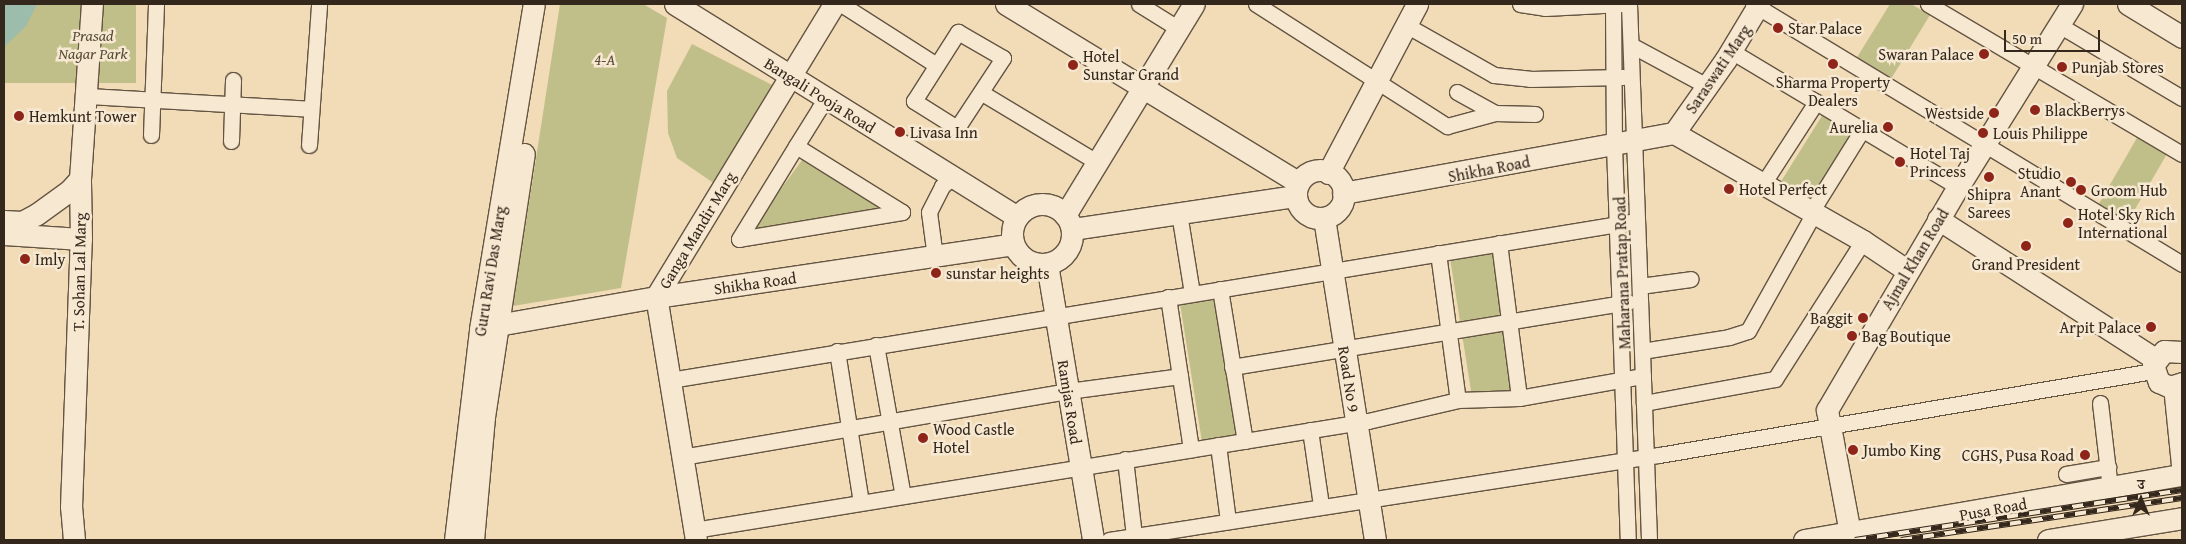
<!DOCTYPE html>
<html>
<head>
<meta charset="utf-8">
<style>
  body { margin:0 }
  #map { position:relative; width:2186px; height:544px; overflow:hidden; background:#f2dcb8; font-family:"Gentium Book Plus","Noto Serif Devanagari",serif }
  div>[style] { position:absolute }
  .green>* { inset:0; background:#c0bf8a; transform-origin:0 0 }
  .water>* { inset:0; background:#9cbcac }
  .roads { filter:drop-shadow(1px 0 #645442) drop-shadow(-1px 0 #645442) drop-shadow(0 1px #645442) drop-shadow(0 -1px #645442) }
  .street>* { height:15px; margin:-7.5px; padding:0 7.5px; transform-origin:7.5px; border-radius:7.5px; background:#f7e8d1 }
  .secondary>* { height:21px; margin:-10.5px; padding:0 10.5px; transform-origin:10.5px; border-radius:10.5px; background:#f7e8d1 }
  .secondary>.ring { margin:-10.5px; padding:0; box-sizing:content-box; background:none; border:21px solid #f7e8d1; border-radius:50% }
  .rail>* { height:5.5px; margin-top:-2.75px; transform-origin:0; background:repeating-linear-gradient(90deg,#f7e8d1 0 11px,#34271b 0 22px); box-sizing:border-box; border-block:1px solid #34271b }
  .dots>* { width:14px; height:14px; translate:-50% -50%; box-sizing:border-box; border:2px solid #f7e8d1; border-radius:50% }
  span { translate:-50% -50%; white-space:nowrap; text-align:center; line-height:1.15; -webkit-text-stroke:5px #f7e8d1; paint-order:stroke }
  .poi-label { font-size:16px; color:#34271b }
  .left { translate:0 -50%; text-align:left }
  .right { translate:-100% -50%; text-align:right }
  .park-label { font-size:16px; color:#574d37; font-style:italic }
  .street-label { font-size:16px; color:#34271b }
  .frame { position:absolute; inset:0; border:5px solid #34271b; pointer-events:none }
  .north { position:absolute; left:2116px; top:474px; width:50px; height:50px; -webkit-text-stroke:4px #f7e8d1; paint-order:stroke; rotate:0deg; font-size:14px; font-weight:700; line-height:20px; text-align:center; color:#34271b }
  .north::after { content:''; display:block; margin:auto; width:18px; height:22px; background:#34271b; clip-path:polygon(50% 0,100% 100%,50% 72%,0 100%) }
  .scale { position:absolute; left:2004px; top:30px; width:96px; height:22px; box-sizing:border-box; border:2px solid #34271b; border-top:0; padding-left:6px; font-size:15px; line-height:18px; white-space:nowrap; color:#34271b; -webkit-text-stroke:4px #f7e8d1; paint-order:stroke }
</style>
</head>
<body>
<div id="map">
  <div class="green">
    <div style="left:4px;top:4px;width:132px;height:79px"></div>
    <div style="clip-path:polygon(560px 4px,643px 4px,667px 18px,621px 288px,513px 306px)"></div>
    <div style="clip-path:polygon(1890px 4px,1911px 4px,1930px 15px,1891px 79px,1856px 59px)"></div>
    <div style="clip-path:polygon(692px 44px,780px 89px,715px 184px,677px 158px,668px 133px,667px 91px)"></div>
    <div style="left:1825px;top:111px;width:38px;height:82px;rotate:32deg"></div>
    <div style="left:2138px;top:136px;width:34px;height:81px;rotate:30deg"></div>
    <div style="clip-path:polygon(805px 156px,887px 211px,748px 234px)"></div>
    <div style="left:1498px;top:248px;width:147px;height:49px;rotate:81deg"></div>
    <div style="left:1228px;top:293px;width:147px;height:49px;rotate:81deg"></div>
  </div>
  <div class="water">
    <div style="clip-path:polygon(4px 4px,37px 4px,26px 26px,4px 47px)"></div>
  </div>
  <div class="roads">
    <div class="street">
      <div style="left:841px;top:4px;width:112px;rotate:32.6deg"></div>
      <div style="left:1139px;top:4px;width:47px;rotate:32deg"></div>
      <div style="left:1256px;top:4px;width:227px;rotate:32.6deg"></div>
      <div style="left:1447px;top:126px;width:50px;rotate:-15.2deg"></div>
      <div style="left:1495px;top:113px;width:40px;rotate:1.4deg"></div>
      <div style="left:1520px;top:4px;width:25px;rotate:9deg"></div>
      <div style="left:1545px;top:8px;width:77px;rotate:-3deg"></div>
      <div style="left:1613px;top:4px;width:141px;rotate:89.6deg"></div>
      <div style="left:1614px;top:145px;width:395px;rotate:88deg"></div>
      <div style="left:1629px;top:4px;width:536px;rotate:87.86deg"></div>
      <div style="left:1753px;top:4px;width:502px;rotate:31.22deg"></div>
      <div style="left:1928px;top:4px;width:295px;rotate:30.6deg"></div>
      <div style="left:1406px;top:25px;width:101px;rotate:29.6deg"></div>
      <div style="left:1494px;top:75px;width:36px;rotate:6deg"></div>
      <div style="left:1530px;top:79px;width:93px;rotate:-1.2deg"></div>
      <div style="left:2059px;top:25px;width:143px;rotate:30.7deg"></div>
      <div style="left:958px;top:32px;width:52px;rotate:30deg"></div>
      <div style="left:1003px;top:58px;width:84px;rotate:123.3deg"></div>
      <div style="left:957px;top:128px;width:51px;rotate:-147.9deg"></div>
      <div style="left:914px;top:101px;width:82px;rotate:-57.5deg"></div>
      <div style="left:1631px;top:45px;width:86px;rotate:28.3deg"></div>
      <div style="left:1731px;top:51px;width:265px;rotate:30.9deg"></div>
      <div style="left:1457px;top:92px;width:43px;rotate:28.9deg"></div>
      <div style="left:982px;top:93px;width:134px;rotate:31deg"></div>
      <div style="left:87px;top:96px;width:224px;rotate:3.3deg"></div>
      <div style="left:151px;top:135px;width:131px;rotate:-87.8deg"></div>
      <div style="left:231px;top:141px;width:61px;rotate:-88.1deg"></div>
      <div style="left:309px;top:145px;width:141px;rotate:-85.9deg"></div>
      <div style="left:796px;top:146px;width:125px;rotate:31.9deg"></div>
      <div style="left:902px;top:212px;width:165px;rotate:170.6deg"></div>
      <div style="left:739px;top:239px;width:109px;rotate:-58.5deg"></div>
      <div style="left:796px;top:146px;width:44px;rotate:-58.1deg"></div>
      <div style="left:819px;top:109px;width:13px;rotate:-58deg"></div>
      <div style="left:1763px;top:184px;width:98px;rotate:-57.1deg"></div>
      <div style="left:1811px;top:212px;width:97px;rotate:-58.1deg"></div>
      <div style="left:1179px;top:213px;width:81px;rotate:80.8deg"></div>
      <div style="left:1499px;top:243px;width:156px;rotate:82.6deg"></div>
      <div style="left:1438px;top:253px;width:148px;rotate:82.3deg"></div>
      <div style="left:935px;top:257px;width:45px;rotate:-97.6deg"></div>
      <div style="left:929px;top:212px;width:29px;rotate:-63deg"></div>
      <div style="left:942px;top:186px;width:14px;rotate:-39deg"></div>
      <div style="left:1640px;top:286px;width:51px;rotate:-7.8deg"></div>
      <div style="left:1220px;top:289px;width:154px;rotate:80.7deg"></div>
      <div style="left:1168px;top:297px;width:154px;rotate:81.4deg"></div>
      <div style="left:876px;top:345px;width:153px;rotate:79.9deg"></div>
      <div style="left:837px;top:351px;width:153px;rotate:81deg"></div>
      <div style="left:1642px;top:351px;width:88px;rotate:-9.1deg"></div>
      <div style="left:1729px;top:337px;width:20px;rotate:-18deg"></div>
      <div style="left:1748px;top:331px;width:135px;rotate:-60.8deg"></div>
      <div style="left:1232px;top:367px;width:401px;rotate:-9.3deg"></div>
      <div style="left:670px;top:380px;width:980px;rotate:-9.34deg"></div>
      <div style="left:1644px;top:403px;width:133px;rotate:-10.4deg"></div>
      <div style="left:1775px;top:379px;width:164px;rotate:-57.5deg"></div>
      <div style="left:2100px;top:403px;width:86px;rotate:83.3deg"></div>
      <div style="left:1310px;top:430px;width:76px;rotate:81.7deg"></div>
      <div style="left:1218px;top:445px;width:77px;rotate:82.5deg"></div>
      <div style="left:682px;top:457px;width:392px;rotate:-9.7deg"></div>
      <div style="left:1068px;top:391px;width:113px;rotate:-7.6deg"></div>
      <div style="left:1125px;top:459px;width:78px;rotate:83.3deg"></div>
      <div style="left:2066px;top:474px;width:43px;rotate:-9.5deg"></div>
      <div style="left:694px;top:530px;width:683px;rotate:-9.19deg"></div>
      <div style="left:1368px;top:421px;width:92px;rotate:-13.1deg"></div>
      <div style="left:1458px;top:400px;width:61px;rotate:-1.9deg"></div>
      <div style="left:1519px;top:398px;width:126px;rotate:-10.1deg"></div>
      <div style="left:1109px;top:540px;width:557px;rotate:-8.79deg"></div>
      <div style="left:1659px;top:455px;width:501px;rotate:-9.65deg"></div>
    </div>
    <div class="secondary">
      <div style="left:675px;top:4px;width:403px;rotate:31.9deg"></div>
      <div style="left:1006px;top:4px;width:343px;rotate:31.4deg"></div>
      <div style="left:2128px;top:4px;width:63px;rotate:31.4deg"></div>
      <div style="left:1674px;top:133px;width:90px;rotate:-54.9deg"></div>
      <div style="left:1726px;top:59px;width:64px;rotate:-59deg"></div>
      <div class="ring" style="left:1296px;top:170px;width:27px;height:27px"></div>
      <div style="left:1328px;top:173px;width:191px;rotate:-62.2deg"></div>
      <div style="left:1343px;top:193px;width:336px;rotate:-10.3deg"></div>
      <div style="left:1674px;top:133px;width:218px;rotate:29.7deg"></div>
      <div style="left:1863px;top:241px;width:54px;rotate:33.7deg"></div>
      <div class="ring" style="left:1012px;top:204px;width:39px;height:39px"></div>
      <div style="left:1065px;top:215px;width:247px;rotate:-58.6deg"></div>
      <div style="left:1324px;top:218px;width:326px;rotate:81deg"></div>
      <div style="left:1938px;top:219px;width:258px;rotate:32.8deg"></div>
      <div style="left:4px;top:221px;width:18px;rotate:3deg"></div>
      <div style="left:22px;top:222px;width:17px;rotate:-28deg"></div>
      <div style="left:37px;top:214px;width:41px;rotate:-36deg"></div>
      <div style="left:70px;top:190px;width:15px;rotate:-48deg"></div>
      <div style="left:1072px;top:229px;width:226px;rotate:-8.4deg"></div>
      <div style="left:4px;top:234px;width:77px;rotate:3.7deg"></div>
      <div style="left:1047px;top:264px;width:280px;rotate:80.5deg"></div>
      <div style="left:497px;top:325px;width:161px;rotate:-10deg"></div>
      <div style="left:656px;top:297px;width:361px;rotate:-8.4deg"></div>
      <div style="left:2182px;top:352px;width:18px;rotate:-177deg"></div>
      <div style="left:2164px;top:351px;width:18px;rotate:128deg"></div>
      <div style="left:2153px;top:365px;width:18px;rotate:71deg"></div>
      <div style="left:2159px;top:382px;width:12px;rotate:24deg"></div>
      <div style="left:2170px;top:387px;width:13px;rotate:-18deg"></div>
      <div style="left:2174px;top:386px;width:79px;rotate:84.2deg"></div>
      <div style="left:1850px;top:533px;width:125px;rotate:-100.6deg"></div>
      <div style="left:1827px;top:410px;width:259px;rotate:-59.6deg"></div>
      <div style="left:1958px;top:187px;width:216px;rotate:-58.1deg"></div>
      <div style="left:74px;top:540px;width:33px;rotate:-95deg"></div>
      <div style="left:71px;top:507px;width:268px;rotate:-87.9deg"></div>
      <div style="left:81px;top:239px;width:60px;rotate:-91deg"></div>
      <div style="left:80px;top:179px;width:175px;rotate:-86.1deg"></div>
      <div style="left:455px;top:540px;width:212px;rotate:-83.2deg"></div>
      <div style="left:480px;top:329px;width:329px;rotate:-80.6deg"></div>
      <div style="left:473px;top:540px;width:123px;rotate:-84.9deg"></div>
      <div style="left:484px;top:417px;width:266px;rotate:-81.4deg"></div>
      <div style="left:696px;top:540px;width:246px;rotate:-99.3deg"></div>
      <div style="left:656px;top:297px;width:343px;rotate:-58.7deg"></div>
      <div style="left:1804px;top:540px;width:384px;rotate:-9.8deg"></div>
      <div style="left:2048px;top:540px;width:136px;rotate:-9.3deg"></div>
    </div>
  </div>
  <div class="rail">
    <div style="left:1855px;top:540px;width:331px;rotate:-8.7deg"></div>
    <div style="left:1901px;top:540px;width:284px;rotate:-8.5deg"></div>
  </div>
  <div class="dots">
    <div style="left:1778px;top:28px;background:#8f2418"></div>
    <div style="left:1984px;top:54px;background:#8f2418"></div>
    <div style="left:1833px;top:64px;background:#8f2418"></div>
    <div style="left:1073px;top:65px;background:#8f2418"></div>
    <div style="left:2062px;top:67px;background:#8f2418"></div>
    <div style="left:2035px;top:110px;background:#8f2418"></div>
    <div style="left:1994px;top:113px;background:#8f2418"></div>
    <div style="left:19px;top:116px;background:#8f2418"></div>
    <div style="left:1888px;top:127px;background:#8f2418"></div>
    <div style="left:900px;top:132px;background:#8f2418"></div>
    <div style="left:1983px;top:133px;background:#8f2418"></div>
    <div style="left:1900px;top:162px;background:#8f2418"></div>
    <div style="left:1989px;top:177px;background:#8f2418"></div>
    <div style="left:2071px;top:182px;background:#8f2418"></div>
    <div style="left:1729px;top:189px;background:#8f2418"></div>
    <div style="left:2081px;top:190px;background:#8f2418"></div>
    <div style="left:2068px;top:223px;background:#8f2418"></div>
    <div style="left:2026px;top:246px;background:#8f2418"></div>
    <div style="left:25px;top:259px;background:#8f2418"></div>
    <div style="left:936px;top:273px;background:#8f2418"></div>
    <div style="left:1863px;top:318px;background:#8f2418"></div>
    <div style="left:2151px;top:327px;background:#8f2418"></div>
    <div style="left:1852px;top:336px;background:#8f2418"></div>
    <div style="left:923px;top:438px;background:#8f2418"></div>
    <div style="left:1853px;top:450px;background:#8f2418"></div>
    <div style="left:2085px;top:455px;background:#8f2418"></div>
  </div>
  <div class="poi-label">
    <span class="left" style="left:1788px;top:28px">Star Palace</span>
    <span class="right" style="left:1974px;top:54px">Swaran Palace</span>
    <span class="left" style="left:1083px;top:65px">Hotel<br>Sunstar Grand</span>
    <span class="left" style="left:2072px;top:67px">Punjab Stores</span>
    <span style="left:1833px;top:91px">Sharma Property<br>Dealers</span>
    <span class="left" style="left:2045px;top:110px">BlackBerrys</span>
    <span class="right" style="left:1984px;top:113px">Westside</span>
    <span class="left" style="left:29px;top:116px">Hemkunt Tower</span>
    <span class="right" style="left:1878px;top:127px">Aurelia</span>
    <span class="left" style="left:910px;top:132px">Livasa Inn</span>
    <span class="left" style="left:1993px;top:133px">Louis Philippe</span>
    <span class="left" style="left:1910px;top:162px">Hotel Taj<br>Princess</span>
    <span class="right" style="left:2061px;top:182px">Studio<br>Anant</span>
    <span class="left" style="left:1739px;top:189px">Hotel Perfect</span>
    <span class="left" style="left:2091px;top:190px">Groom Hub</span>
    <span style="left:1989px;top:203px">Shipra<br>Sarees</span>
    <span class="left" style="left:2078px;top:223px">Hotel Sky Rich<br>International</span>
    <span class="left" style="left:35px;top:259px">Imly</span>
    <span style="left:2026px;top:264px">Grand President</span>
    <span class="left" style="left:946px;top:273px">sunstar heights</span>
    <span class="right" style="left:1853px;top:318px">Baggit</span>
    <span class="right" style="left:2141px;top:327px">Arpit Palace</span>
    <span class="left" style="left:1862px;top:336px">Bag Boutique</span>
    <span class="left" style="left:933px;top:438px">Wood Castle<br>Hotel</span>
    <span class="left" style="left:1863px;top:450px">Jumbo King</span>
    <span class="right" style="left:2074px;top:455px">CGHS, Pusa Road</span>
  </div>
  <div class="park-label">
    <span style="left:93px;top:44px">Prasad<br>Nagar Park</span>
    <span style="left:605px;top:59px">4-A</span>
  </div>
  <div class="street-label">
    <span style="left:1718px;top:69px;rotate:-56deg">Saraswati Marg</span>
    <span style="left:820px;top:95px;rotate:32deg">Bangali Pooja Road</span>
    <span style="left:1489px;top:169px;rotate:-11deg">Shikha Road</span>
    <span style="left:697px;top:230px;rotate:-59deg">Ganga Mandir Marg</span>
    <span style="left:1915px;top:259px;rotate:-59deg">Ajmal Khan Road</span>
    <span style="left:490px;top:271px;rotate:-81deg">Guru Ravi Das Marg</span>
    <span style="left:79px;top:272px;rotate:-89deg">T. Sohan Lal Marg</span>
    <span style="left:1622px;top:273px;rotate:-92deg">Maharana Pratap Road</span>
    <span style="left:755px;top:283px;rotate:-8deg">Shikha Road</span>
    <span style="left:1349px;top:379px;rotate:81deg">Road No 9</span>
    <span style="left:1070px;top:402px;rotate:81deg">Ramjas Road</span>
    <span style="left:1993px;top:509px;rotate:-10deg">Pusa Road</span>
  </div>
  <div class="frame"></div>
  <div class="north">उ</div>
  <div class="scale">50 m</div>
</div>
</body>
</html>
